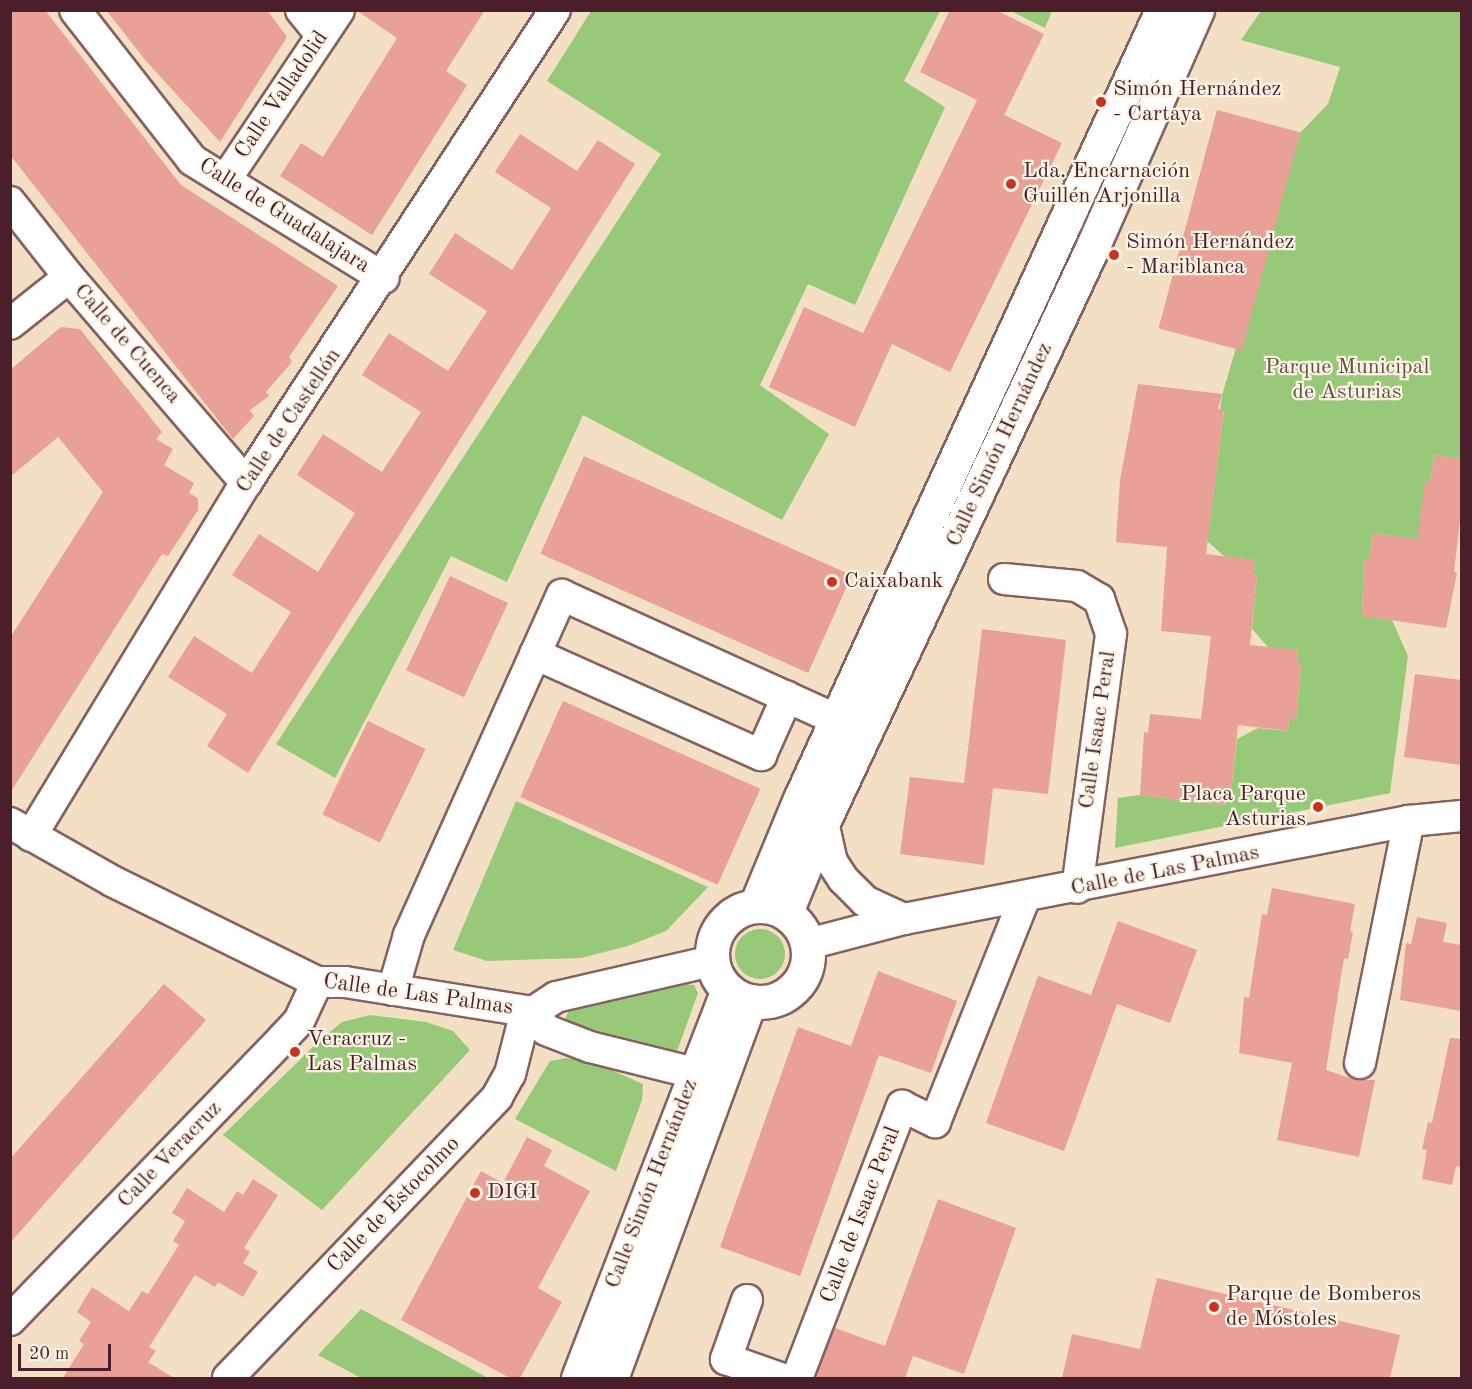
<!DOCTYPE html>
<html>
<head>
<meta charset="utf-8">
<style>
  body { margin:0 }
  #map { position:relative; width:1472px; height:1389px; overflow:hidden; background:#f3dfc3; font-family:"Old Standard TT",serif }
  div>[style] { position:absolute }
  .green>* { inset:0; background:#98c978 }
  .round { border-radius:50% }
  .building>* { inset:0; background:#e9a096; transform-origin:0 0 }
  .roads { filter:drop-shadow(2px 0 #856260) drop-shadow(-2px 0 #856260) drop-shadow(0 2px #856260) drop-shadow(0 -2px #856260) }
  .street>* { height:30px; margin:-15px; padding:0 15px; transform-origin:15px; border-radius:15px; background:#fff }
  .secondary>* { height:33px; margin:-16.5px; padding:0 16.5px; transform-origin:16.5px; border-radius:16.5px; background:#fff }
  .secondary>.ring { margin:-16.5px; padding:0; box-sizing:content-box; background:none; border:33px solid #fff; border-radius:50% }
  .dots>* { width:16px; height:16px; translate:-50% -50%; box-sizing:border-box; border:3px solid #fcf5e5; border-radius:50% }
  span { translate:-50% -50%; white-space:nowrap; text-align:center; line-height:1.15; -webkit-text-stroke:4.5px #fcf5e5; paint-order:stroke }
  .poi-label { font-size:22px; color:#4a1f2b }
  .left { translate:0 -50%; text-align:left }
  .right { translate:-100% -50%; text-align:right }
  .street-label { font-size:22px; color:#4a1f2b }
  .park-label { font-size:22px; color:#615242 }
  .frame { position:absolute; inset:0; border:12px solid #4a1f2b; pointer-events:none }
  .scale { position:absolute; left:18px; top:1344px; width:93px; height:27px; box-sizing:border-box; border:3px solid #4a1f2b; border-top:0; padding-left:8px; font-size:18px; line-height:21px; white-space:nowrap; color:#4a1f2b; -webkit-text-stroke:4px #fcf5e5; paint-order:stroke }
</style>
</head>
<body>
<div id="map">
  <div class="green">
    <div style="clip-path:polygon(591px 11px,940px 11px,904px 81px,945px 107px,855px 305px,808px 284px,760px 385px,829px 434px,782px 520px,583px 415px,507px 582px,451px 556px,335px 778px,276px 744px,661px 154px,547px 81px)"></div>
    <div style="clip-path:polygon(1011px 11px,1052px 11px,1045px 28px)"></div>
    <div style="clip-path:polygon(1261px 11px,1461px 11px,1461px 459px,1434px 455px,1430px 482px,1425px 482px,1423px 540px,1373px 533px,1369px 560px,1364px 560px,1362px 616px,1392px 620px,1408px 656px,1390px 793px,1115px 848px,1118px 798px,1140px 795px,1224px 805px,1231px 793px,1237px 739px,1258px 728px,1288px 731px,1289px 718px,1296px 719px,1301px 665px,1297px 664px,1298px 650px,1268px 647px,1252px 629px,1257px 575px,1253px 574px,1255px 560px,1225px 557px,1207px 541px,1224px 411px,1220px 410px,1222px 395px,1300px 133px,1328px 104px,1340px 67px,1241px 40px)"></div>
    <div style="clip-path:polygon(516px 801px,708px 887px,666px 931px,628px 946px,581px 958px,487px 961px,453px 950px)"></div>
    <div class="round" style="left:735px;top:929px;width:50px;height:50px"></div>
    <div style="clip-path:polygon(682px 984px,694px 985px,698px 993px,676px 1054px,563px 1025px,568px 1012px,578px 1008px)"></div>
    <div style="clip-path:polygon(370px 1015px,426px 1022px,453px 1031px,470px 1050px,322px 1210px,223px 1135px,319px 1041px,342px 1022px)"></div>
    <div style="clip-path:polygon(566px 1058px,591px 1061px,643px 1084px,642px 1100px,616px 1171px,515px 1119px,550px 1061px)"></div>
    <div style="clip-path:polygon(361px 1309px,488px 1378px,361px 1378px,318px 1355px)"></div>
  </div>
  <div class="building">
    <div style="clip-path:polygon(10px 10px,45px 10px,181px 185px,338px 286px,289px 357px,292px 362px,266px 392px,269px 396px,250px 410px,254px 416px,233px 439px,10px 155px)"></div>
    <div style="clip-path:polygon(106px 10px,267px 10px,287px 37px,220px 142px,146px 61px)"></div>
    <div style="clip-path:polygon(356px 10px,485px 10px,446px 71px,467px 85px,372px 235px,280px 176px,301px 143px,323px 157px,397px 38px)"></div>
    <div style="clip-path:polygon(950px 10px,996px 10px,1044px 34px,1004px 115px,1062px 143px,950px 372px,892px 344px,855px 427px,769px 387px,804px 307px,863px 333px,977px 100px,920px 72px)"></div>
    <div style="left:1217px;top:110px;width:86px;height:226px;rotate:15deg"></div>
    <div style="clip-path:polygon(520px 134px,577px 171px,598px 140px,635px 164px,248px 773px,207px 746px,227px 714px,168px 677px,194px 636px,252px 673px,291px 612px,232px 575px,259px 534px,318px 572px,336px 543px,355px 513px,297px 475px,323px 434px,382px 472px,421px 412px,362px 375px,389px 333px,448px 371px,487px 311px,429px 274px,455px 233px,512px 270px,551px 208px,495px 172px)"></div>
    <div style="clip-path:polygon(61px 327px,80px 329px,162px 432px,156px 439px,173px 449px,164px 465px,194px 483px,189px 493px,198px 498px,198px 510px,168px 556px,162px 554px,10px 793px,10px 638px,103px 492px,58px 437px,10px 477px,10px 370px)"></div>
    <div style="clip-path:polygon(1138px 384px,1222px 394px,1218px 409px,1224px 410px,1206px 554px,1255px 560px,1253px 574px,1257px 575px,1250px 645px,1298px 650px,1297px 664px,1301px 665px,1296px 719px,1289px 718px,1288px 731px,1238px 725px,1231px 793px,1225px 793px,1224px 805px,1140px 795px,1144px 732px,1148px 733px,1150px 714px,1201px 719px,1211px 636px,1161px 631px,1167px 547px,1116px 542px,1120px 480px)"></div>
    <div style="clip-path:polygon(1434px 455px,1461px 459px,1461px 511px,1454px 572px,1457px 573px,1446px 628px,1362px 616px,1364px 559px,1369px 560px,1373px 533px,1417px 539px,1425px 482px,1430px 482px)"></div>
    <div style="left:584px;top:456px;width:293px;height:107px;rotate:24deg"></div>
    <div style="left:450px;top:576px;width:64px;height:104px;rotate:25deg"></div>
    <div style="clip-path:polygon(982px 629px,1066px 640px,1048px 794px,993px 788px,984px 865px,900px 854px,910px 777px,964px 783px)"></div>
    <div style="clip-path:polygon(1415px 674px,1461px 680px,1461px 765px,1404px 757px)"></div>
    <div style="left:563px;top:701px;width:216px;height:105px;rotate:24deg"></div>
    <div style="left:368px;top:721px;width:64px;height:104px;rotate:26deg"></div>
    <div style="clip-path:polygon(1272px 888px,1355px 904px,1350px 931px,1353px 932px,1348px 959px,1344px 958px,1326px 1070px,1356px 1080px,1375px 1080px,1359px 1157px,1277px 1140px,1292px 1063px,1239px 1053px,1244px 997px,1249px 998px,1262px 914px,1267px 915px)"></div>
    <div style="clip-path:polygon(1417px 917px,1447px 923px,1443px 942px,1461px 945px,1461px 1011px,1400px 1000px,1406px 943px,1411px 944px)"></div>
    <div style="clip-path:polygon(1118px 921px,1197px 950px,1170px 1023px,1117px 1004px,1064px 1151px,986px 1123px,1038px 976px,1091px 995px)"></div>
    <div style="clip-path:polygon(878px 971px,957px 1001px,931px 1073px,879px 1055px,800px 1276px,720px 1247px,798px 1027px,851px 1046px)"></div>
    <div style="clip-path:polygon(164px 984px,206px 1020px,10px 1243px,10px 1159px)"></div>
    <div style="clip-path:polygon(1450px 1038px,1461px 1039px,1461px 1167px,1456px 1166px,1452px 1185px,1422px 1179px,1427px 1150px,1422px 1149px,1428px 1122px,1432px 1123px)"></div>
    <div style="clip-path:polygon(527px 1137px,552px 1150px,544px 1166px,590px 1191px,538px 1288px,562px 1302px,520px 1378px,510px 1378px,401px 1320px,481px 1171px,503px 1183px)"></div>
    <div style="clip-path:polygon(253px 1179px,278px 1195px,244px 1248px,250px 1252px,243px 1263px,258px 1272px,243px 1297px,218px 1282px,215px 1287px,195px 1275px,149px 1347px,156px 1351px,148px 1362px,174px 1378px,63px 1378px,84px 1344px,79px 1341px,91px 1322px,77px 1312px,92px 1287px,129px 1311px,142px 1291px,148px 1294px,179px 1245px,173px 1241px,185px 1221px,172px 1213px,187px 1188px,224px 1212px,237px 1191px,243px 1195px)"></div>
    <div style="clip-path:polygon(938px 1199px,1016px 1228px,964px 1374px,913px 1356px,905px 1378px,815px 1378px,835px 1328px,885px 1346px)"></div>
    <div style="clip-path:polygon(1157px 1278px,1400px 1335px,1390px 1378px,1062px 1378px,1072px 1334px,1140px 1349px)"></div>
  </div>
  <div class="roads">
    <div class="street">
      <div style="left:75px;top:10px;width:190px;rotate:52deg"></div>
      <div style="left:192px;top:160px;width:225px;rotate:31.6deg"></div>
      <div style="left:301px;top:10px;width:33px;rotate:51deg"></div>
      <div style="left:226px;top:179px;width:203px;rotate:-56.2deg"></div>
      <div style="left:10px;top:202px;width:95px;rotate:51.8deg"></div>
      <div style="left:69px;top:277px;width:272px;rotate:49.3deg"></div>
      <div style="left:10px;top:324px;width:75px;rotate:-38.5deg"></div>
      <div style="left:1004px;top:579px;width:73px;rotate:5.5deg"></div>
      <div style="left:1077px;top:586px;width:26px;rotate:31deg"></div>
      <div style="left:1099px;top:599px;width:37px;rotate:71deg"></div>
      <div style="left:1111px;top:634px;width:256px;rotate:97.6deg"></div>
      <div style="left:535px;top:654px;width:248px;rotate:24.1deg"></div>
      <div style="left:761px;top:755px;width:64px;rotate:-65.9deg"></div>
      <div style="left:823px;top:822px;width:41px;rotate:77.3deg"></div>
      <div style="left:832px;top:862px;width:20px;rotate:57deg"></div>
      <div style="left:843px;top:879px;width:31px;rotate:45deg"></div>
      <div style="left:865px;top:901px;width:43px;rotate:24.8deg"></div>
      <div style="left:10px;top:823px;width:117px;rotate:29.6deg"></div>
      <div style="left:112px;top:881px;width:229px;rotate:26.2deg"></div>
      <div style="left:317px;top:982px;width:28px"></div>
      <div style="left:345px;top:982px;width:190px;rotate:9.1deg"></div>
      <div style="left:533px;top:1012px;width:27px;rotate:-33deg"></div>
      <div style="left:556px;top:997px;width:160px;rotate:-13deg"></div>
      <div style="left:31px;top:836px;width:413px;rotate:-58.7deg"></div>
      <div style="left:246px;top:483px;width:565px;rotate:-56.84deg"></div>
      <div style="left:808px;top:944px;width:99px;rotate:-14.6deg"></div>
      <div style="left:904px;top:919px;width:514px;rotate:-10.98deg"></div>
      <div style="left:1409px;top:821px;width:53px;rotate:-5.4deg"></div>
      <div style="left:393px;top:990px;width:57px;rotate:-73.8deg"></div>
      <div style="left:409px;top:935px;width:373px;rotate:-65.8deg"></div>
      <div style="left:562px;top:595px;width:303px;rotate:24.4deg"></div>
      <div style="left:533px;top:1012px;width:22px;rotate:54deg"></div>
      <div style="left:546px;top:1030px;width:47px;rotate:21.1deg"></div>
      <div style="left:590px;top:1047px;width:107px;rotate:14deg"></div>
      <div style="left:1360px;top:1063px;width:247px;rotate:-78.6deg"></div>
      <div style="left:747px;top:1300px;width:63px;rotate:109.6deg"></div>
      <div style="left:726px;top:1359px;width:57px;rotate:19.4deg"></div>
      <div style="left:10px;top:1320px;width:392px;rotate:-45.9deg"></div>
      <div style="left:283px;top:1038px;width:23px;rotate:-47deg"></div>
      <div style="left:299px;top:1021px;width:43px;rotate:-65.2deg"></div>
      <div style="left:228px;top:1378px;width:389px;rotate:-46.2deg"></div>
      <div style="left:497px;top:1097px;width:26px;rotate:-61deg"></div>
      <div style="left:510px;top:1074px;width:65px;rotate:-75.7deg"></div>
      <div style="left:797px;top:1378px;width:292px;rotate:-68.9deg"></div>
      <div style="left:902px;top:1106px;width:37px;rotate:26deg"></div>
      <div style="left:935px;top:1122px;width:240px;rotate:-68.2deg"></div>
    </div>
    <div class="secondary">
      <div style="left:756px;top:905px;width:115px;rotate:-67.5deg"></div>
      <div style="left:800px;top:799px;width:868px;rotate:-65.35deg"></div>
      <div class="ring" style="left:712px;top:906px;width:63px;height:63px"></div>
      <div style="left:786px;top:912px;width:97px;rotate:-67.7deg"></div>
      <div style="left:823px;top:822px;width:634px;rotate:-64.89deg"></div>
      <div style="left:1092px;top:248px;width:260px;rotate:-66.2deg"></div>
      <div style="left:578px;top:1378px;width:416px;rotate:-68.9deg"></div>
      <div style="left:611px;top:1378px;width:402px;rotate:-69.8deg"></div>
    </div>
  </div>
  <div class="dots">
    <div style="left:1101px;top:102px;background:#c8321e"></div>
    <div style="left:1011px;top:184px;background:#c8321e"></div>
    <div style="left:1114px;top:255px;background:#c8321e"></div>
    <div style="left:832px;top:582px;background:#c8321e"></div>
    <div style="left:1318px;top:807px;background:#c8321e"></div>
    <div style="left:295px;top:1052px;background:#c8321e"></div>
    <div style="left:475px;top:1193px;background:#c8321e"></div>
    <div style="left:1214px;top:1307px;background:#c8321e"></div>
  </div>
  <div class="poi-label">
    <span class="left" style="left:1113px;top:102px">Simón Hernández<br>- Cartaya</span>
    <span class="left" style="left:1023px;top:184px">Lda. Encarnación<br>Guillén Arjonilla</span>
    <span class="left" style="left:1126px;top:255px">Simón Hernández<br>- Mariblanca</span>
    <span class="left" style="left:844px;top:582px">Caixabank</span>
    <span class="right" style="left:1306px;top:807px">Placa Parque<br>Asturias</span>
    <span class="left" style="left:307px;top:1052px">Veracruz -<br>Las Palmas</span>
    <span class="left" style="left:487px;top:1193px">DIGI</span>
    <span class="left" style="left:1226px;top:1307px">Parque de Bomberos<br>de Móstoles</span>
  </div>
  <div class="street-label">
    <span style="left:282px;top:95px;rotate:-56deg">Calle Valladolid</span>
    <span style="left:284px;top:216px;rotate:32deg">Calle de Guadalajara</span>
    <span style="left:127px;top:344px;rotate:49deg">Calle de Cuenca</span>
    <span style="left:289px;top:421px;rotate:-56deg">Calle de Castellón</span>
    <span style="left:1000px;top:445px;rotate:-65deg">Calle Simón Hernández</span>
    <span style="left:1098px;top:730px;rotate:-82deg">Calle Isaac Peral</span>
    <span style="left:1165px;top:871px;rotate:-11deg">Calle de Las Palmas</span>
    <span style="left:418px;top:995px;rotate:8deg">Calle de Las Palmas</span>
    <span style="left:170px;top:1155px;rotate:-46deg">Calle Veracruz</span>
    <span style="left:652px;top:1184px;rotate:-69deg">Calle Simón Hernández</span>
    <span style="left:394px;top:1205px;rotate:-46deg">Calle de Estocolmo</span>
    <span style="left:861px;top:1215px;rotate:-69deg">Calle de Isaac Peral</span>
  </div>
  <div class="park-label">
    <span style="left:1347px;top:380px">Parque Municipal<br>de Asturias</span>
  </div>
  <div class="frame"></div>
  <div class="scale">20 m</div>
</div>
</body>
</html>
